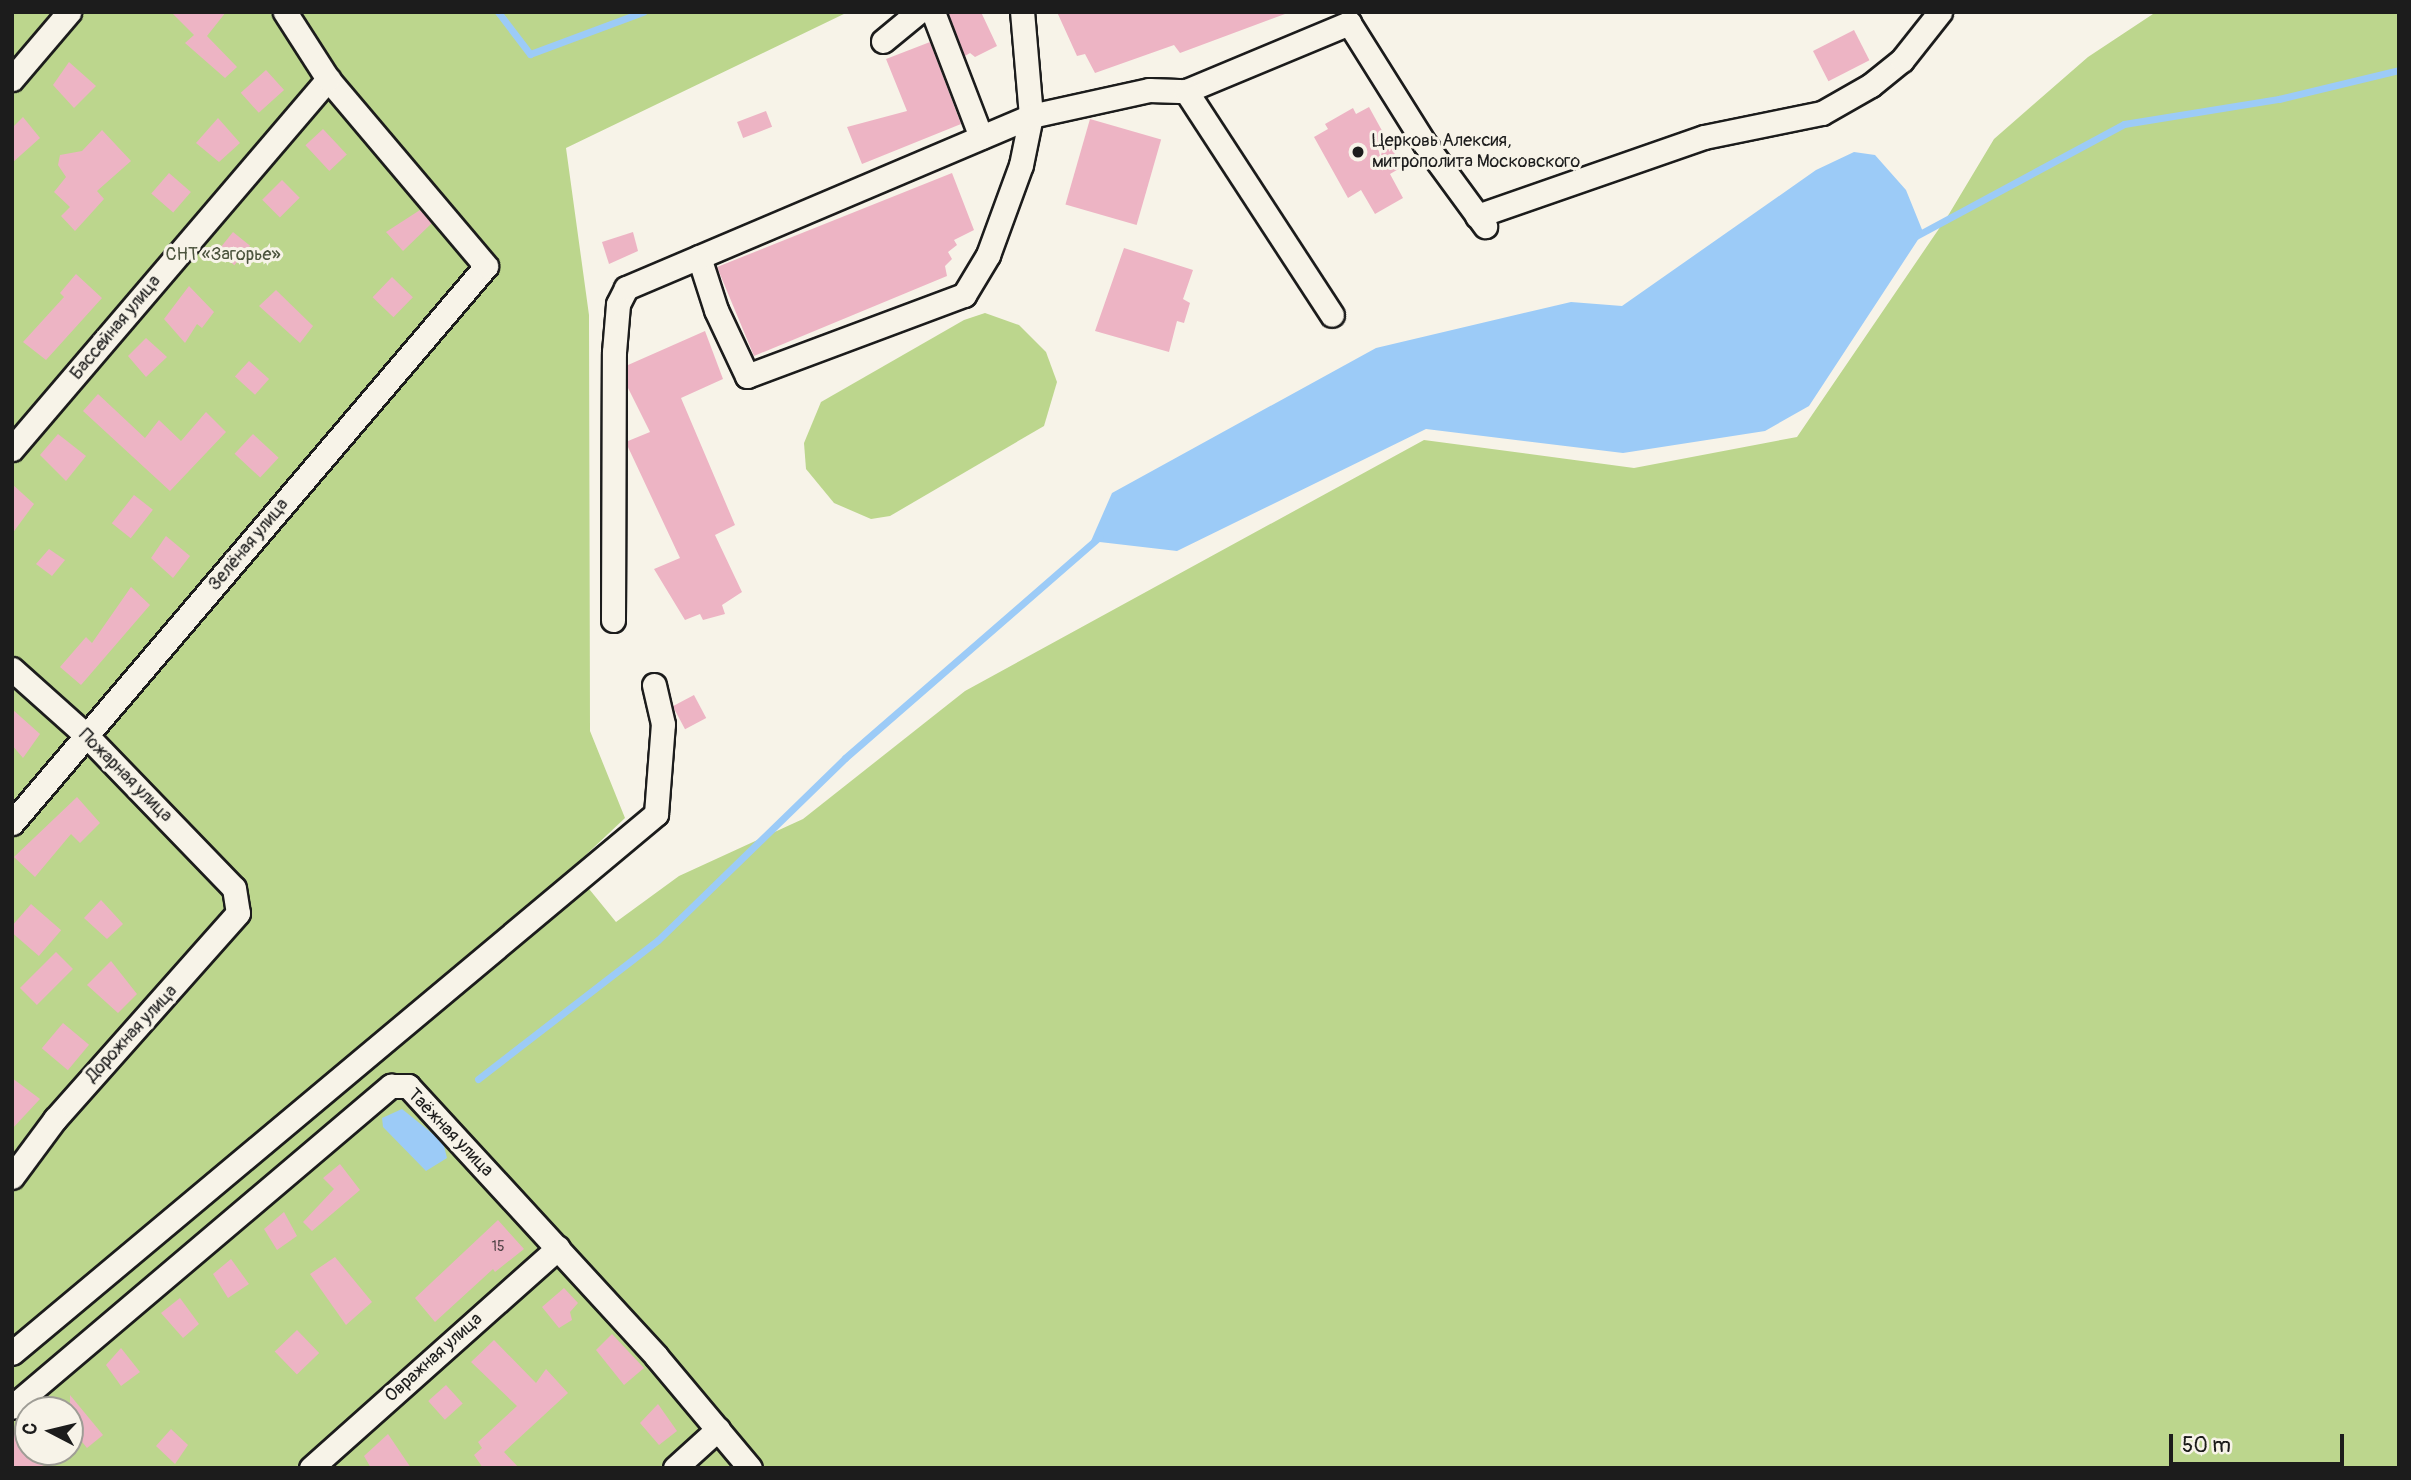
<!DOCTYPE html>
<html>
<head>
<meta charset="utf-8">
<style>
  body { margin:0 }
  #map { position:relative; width:2411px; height:1480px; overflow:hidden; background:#f7f3e8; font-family:Pangolin,sans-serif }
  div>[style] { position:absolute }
  .green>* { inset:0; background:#bcd68d }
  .water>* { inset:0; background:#9ccbf7 }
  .stream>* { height:7px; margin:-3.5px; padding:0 3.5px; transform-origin:3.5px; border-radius:3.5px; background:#9ccbf7 }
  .building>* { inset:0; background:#edb4c4; transform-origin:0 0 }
  .roads { filter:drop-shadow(2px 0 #1c1c1c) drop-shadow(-2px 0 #1c1c1c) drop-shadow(0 2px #1c1c1c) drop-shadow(0 -2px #1c1c1c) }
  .minor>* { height:23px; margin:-11.5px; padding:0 11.5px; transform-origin:11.5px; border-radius:11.5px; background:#f7f3e8 }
  .dots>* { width:19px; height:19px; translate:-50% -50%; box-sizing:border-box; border:4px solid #f7f3e8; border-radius:50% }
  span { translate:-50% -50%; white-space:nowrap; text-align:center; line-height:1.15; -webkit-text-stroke:6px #f7f3e8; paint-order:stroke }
  .number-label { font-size:14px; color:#504246 }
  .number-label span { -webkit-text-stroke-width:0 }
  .poi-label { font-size:18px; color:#1c1c1c }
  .left { translate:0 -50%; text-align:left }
  .park-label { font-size:18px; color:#4c543e }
  .street-label { font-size:18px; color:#1c1c1c }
  .frame { position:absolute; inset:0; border:14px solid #1c1c1c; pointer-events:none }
  .north { position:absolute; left:14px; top:1396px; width:70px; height:70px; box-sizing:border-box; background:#f7f3e8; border:2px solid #9f9d96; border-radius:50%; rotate:277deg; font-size:19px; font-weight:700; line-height:28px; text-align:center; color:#1c1c1c }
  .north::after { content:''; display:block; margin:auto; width:24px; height:32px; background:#1c1c1c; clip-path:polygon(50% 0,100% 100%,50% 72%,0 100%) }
  .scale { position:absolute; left:2169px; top:1434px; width:175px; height:32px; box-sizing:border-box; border:4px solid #1c1c1c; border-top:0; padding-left:9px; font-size:21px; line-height:24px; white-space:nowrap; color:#1c1c1c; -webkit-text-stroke:5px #f7f3e8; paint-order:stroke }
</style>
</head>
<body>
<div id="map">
  <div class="green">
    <div style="clip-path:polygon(evenodd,12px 12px,848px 12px,566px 148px,589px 315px,590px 731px,625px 818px,572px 868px,616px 922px,679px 876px,803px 819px,965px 691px,1424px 440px,1634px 468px,1797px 437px,1949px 214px,1994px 139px,2088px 57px,2156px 12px,2399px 12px,2399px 1468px,12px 1468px,12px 12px,28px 1410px,70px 1410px,70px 1452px,28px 1452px,28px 1410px)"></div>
    <div style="clip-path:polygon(985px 313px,1019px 325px,1046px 352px,1057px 382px,1044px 426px,890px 516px,871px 519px,834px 503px,806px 469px,804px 443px,821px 402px,964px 320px)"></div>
  </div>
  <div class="water">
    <div style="clip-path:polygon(1854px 152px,1875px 155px,1906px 190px,1923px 232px,1809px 406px,1765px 431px,1623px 453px,1426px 429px,1177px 551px,1091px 541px,1112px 493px,1376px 348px,1571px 302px,1622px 306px,1816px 170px)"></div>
    <div style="clip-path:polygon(402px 1109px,443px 1142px,447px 1158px,426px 1171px,383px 1127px,382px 1118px)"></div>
  </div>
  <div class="stream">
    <div style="left:498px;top:12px;width:53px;rotate:52.7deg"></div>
    <div style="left:530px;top:54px;width:121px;rotate:-20.4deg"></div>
    <div style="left:1916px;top:236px;width:236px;rotate:-28.3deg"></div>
    <div style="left:2124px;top:124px;width:157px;rotate:-9.2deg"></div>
    <div style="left:2279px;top:99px;width:123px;rotate:-13.6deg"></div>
    <div style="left:478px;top:1079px;width:227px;rotate:-37.7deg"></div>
    <div style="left:658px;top:940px;width:261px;rotate:-44.2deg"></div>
    <div style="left:845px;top:758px;width:337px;rotate:-41deg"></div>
  </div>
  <div class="building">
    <div style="clip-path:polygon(171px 12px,226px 12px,207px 36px,237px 67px,225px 78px,185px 43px,194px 35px)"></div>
    <div style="clip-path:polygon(948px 12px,981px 12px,997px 46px,975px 57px,970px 53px,965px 56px)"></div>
    <div style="clip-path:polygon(1057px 12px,1285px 12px,1285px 14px,1180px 53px,1174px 45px,1095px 73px,1085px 54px,1077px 56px)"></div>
    <div style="left:1854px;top:30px;width:34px;height:46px;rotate:63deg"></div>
    <div style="clip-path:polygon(930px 42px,961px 124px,862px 164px,847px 127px,907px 111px,886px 59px)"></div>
    <div style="clip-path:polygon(69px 62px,96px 86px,74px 108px,53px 85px)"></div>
    <div style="left:266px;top:70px;width:27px;height:34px;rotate:48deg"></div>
    <div style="clip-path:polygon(1369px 107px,1402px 167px,1390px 174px,1403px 198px,1375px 214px,1361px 190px,1348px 198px,1314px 137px,1328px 129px,1325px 124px,1353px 108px,1356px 114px)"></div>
    <div style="left:766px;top:111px;width:17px;height:31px;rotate:69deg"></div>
    <div style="clip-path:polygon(23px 117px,40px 138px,12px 163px,12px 128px)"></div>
    <div style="clip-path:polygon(218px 118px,240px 143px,219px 162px,196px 143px)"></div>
    <div style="left:1090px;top:119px;width:74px;height:89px;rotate:16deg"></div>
    <div style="left:323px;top:129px;width:35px;height:24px;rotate:47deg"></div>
    <div style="clip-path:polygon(102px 130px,131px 161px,97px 191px,104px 199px,75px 231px,61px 216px,70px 207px,54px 192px,66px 177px,58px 165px,60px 155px,82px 151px)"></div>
    <div style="left:169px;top:173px;width:29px;height:27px;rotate:41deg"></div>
    <div style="clip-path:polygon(952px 173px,974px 230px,954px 240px,957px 245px,948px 252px,952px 259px,945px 266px,947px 276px,754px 356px,717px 267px)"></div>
    <div style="left:282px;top:180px;width:25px;height:28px;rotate:45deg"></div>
    <div style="clip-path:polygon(420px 210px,432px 223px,403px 251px,386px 232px)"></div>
    <div style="left:233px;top:232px;width:22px;height:25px;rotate:39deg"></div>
    <div style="clip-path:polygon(633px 232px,638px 251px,609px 264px,602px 242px)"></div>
    <div style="clip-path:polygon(1124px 248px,1193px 270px,1183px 299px,1190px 303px,1184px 323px,1177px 321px,1169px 352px,1095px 331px)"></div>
    <div style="clip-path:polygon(76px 274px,102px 298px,46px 360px,23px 342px,64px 297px,60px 293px)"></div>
    <div style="left:392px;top:277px;width:29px;height:28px;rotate:44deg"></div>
    <div style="clip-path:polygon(189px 286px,214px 312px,202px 328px,197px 324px,185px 343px,164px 319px)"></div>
    <div style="clip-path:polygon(276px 290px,313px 326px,300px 343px,259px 306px)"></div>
    <div style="clip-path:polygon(705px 331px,723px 379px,681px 398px,735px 525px,715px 535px,742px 592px,722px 605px,725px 614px,703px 620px,700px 614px,685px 620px,654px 569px,680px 558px,628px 447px,628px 441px,650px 432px,628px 388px,628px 365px)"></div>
    <div style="clip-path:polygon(146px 338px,167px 357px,146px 377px,128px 356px)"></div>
    <div style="left:249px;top:361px;width:27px;height:21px;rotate:42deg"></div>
    <div style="clip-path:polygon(98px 394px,145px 438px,159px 420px,181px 441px,206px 412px,226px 432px,170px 491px,83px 411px)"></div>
    <div style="clip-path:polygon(58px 434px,86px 456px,66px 481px,40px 455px)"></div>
    <div style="left:253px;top:434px;width:35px;height:27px;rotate:43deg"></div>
    <div style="clip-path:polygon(12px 484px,34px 504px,12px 534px)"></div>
    <div style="left:134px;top:495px;width:24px;height:36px;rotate:38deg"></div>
    <div style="clip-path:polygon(166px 536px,190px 556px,173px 578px,151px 558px)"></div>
    <div style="clip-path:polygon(49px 549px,65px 560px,52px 576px,36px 564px)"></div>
    <div style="clip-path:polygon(131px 587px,150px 605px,81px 685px,60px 667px,86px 637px,92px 643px)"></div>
    <div style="left:694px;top:695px;width:26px;height:24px;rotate:62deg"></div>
    <div style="clip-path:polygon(12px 709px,40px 734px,23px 758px,12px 745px)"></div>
    <div style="clip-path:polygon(77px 797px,100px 823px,80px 843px,71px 834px,35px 877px,14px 857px)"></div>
    <div style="clip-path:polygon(101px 900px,123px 924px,107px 939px,84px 918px)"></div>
    <div style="left:31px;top:904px;width:40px;height:34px;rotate:41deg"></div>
    <div style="left:56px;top:952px;width:24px;height:51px;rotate:45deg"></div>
    <div style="clip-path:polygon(111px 961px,137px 994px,118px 1013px,87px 985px)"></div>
    <div style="left:63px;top:1023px;width:34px;height:33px;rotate:40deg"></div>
    <div style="clip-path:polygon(12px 1078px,40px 1099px,12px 1129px)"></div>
    <div style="clip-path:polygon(340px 1164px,360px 1190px,312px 1231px,303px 1222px,334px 1189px,323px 1178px)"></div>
    <div style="clip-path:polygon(284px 1212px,297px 1236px,277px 1250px,264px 1229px)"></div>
    <div style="clip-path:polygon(498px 1220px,524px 1249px,495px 1272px,493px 1269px,435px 1322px,415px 1298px)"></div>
    <div style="clip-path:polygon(335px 1257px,372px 1302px,346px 1325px,310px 1274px)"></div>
    <div style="clip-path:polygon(231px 1259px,249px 1284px,228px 1298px,213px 1274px)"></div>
    <div style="clip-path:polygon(564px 1288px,578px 1303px,570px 1312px,572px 1320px,559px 1328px,542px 1307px)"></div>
    <div style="clip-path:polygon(180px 1298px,199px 1324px,183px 1338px,161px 1313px)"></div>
    <div style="left:297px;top:1330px;width:32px;height:31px;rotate:46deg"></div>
    <div style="clip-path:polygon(612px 1334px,644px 1368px,624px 1385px,596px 1350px)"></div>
    <div style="clip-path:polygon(494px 1340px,536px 1383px,546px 1369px,568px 1393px,504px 1452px,519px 1468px,483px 1468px,474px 1455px,482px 1448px,478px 1442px,517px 1406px,471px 1362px)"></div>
    <div style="clip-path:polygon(121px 1348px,140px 1372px,121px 1386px,106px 1365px)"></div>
    <div style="left:446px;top:1385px;width:25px;height:24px;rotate:48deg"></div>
    <div style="clip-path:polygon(70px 1395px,103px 1435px,87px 1448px,70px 1427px)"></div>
    <div style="clip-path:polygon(658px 1404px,677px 1431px,659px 1445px,640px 1423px)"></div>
    <div style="clip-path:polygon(12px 1428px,28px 1452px,46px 1468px,12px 1468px)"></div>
    <div style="clip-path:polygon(171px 1429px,188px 1445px,175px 1464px,156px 1446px)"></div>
    <div style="clip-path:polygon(388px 1434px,411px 1468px,371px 1468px,364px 1456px)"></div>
  </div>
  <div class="roads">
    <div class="minor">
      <div style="left:933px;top:12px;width:134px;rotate:69deg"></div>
      <div style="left:883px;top:41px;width:45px;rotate:-39.6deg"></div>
      <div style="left:12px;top:79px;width:88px;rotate:-49.6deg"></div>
      <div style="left:1186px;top:91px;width:177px;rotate:-22.6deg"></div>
      <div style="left:1349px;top:23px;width:143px;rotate:57.9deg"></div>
      <div style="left:1425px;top:144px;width:102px;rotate:53.8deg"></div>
      <div style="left:1477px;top:216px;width:240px;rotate:-19.2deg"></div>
      <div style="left:1704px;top:137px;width:120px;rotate:-11.5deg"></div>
      <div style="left:1822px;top:113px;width:56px;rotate:-29.7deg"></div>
      <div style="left:1871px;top:85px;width:40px;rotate:-39deg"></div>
      <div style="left:1902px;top:60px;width:61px;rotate:-51.6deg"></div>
      <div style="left:699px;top:257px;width:56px;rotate:72.2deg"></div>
      <div style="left:716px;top:310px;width:73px;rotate:64.8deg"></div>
      <div style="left:747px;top:376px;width:232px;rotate:-20.5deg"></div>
      <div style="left:964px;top:295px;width:47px;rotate:-59deg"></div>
      <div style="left:988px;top:255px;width:96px;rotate:-69.9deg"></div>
      <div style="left:1021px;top:165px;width:50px;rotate:-78.5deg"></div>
      <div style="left:1031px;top:116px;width:104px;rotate:-94.9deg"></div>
      <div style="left:12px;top:449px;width:487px;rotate:-49.5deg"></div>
      <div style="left:613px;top:620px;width:268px;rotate:-89.8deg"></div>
      <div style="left:614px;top:352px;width:48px;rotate:-85.2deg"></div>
      <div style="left:618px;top:304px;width:18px;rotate:-63deg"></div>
      <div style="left:626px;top:288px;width:440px;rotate:-23deg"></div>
      <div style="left:1031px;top:116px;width:121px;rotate:-12.4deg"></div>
      <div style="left:1149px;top:90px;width:37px;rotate:2deg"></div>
      <div style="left:1186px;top:91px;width:267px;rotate:56.9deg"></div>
      <div style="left:12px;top:669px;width:101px;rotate:41.8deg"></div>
      <div style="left:87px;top:736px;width:211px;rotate:46deg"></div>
      <div style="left:234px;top:888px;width:25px;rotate:81deg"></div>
      <div style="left:238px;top:913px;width:276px;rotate:131.6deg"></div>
      <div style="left:55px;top:1119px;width:72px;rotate:126.6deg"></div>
      <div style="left:12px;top:823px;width:731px;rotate:-49.6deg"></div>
      <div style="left:486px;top:266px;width:245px;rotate:-130.2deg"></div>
      <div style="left:328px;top:79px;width:80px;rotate:-122.7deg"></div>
      <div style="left:12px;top:1353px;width:840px;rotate:-39.93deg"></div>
      <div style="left:656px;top:814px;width:90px;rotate:-85.6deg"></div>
      <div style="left:663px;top:724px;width:40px;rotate:-103deg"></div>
      <div style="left:12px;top:1407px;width:497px;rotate:-40.3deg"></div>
      <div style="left:391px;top:1086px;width:17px"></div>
      <div style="left:408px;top:1086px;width:367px;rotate:47.4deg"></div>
      <div style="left:656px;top:1356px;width:146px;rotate:50deg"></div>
      <div style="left:311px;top:1468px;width:331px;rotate:-41.7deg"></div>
      <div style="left:675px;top:1468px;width:58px;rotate:-42.2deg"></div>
    </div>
  </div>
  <div class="dots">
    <div style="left:1358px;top:152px;background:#1c1c1c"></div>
  </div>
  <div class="number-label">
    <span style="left:498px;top:1247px">15</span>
  </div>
  <div class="poi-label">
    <span class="left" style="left:1372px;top:152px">Церковь Алексия,<br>митрополита Московского</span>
  </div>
  <div class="park-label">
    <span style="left:223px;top:255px">СНТ «Загорье»</span>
  </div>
  <div class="street-label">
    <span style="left:116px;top:328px;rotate:-50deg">Бассейная улица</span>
    <span style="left:249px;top:545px;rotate:-50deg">Зелёная улица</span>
    <span style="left:125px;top:776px;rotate:45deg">Пожарная улица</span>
    <span style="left:132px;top:1034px;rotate:-47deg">Дорожная улица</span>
    <span style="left:450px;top:1133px;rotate:46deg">Таёжная улица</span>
    <span style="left:434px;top:1358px;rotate:-42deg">Овражная улица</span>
  </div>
  <div class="frame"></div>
  <div class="north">С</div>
  <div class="scale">50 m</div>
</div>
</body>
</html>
